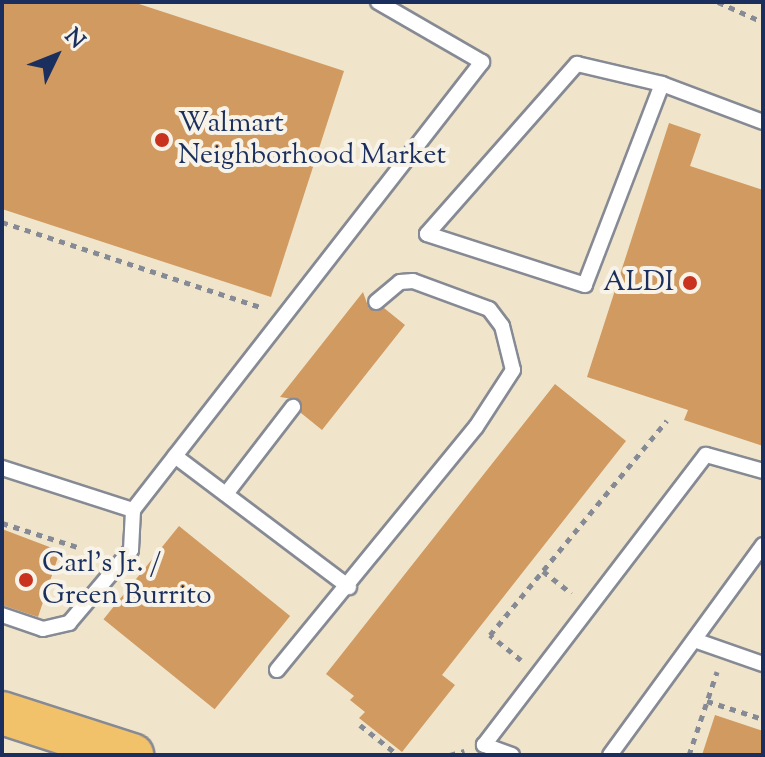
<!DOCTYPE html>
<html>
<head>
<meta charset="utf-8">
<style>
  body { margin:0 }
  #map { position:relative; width:765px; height:757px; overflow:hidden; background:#f0e5cb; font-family:"Sorts Mill Goudy",serif }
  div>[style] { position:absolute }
  .building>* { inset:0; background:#d09a60; transform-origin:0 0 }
  .path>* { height:5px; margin-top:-2.5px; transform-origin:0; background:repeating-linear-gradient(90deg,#868a94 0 6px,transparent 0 12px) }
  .roads { filter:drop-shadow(2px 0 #868a94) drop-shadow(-2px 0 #868a94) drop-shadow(0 2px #868a94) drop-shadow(0 -2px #868a94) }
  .lane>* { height:14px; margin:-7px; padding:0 7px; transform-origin:7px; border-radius:7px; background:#fff }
  .primary>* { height:42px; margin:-21px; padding:0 21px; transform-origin:21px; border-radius:21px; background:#f2c26a }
  .dots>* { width:22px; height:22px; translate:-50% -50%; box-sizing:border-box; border:4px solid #f7f3e8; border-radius:50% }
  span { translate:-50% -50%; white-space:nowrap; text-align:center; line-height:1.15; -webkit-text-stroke:8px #f7f3e8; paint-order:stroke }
  .poi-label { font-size:28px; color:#1b2f5e }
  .left { translate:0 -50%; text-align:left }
  .right { translate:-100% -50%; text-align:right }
  .frame { position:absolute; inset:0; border:4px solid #1b2f5e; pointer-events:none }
  .north { position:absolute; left:16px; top:16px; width:80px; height:80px; -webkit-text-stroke:6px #f7f3e8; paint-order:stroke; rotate:47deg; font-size:22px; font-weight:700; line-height:32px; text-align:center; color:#1b2f5e }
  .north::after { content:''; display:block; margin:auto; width:28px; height:36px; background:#1b2f5e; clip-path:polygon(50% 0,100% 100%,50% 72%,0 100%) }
</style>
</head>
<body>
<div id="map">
  <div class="building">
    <div style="clip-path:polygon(2px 2px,133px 2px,344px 71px,271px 297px,2px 209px)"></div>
    <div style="clip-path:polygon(669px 123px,701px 134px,690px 166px,763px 190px,763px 446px,684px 420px,688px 410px,587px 377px)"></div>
    <div style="clip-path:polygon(363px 292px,369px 309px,384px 308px,405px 325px,322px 430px,301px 413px,300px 400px,280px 397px)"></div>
    <div style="clip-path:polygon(555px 384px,626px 441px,442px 675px,455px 685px,402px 752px,359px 718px,365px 712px,350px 700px,354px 696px,326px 674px)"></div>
    <div style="left:179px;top:526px;width:143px;height:120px;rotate:39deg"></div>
    <div style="clip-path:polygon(2px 529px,60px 551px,38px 617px,2px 605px)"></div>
    <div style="clip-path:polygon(715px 715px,763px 731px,763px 755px,702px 755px)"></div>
  </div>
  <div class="path">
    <div style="left:718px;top:2px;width:49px;rotate:24deg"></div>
    <div style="left:2px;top:222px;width:275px;rotate:18.2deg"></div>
    <div style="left:2px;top:523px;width:83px;rotate:17.6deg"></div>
    <div style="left:543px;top:571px;width:36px;rotate:38deg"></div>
    <div style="left:521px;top:660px;width:40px;rotate:-141deg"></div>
    <div style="left:490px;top:635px;width:278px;rotate:-50.5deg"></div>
    <div style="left:707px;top:701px;width:59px;rotate:17.8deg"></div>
    <div style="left:360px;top:725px;width:48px;rotate:38.3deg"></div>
    <div style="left:450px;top:755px;width:15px;rotate:-16deg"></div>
    <div style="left:689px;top:755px;width:88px;rotate:-71.4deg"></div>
  </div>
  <div class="roads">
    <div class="lane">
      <div style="left:662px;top:84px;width:215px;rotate:111deg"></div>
      <div style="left:585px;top:285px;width:166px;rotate:-162.1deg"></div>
      <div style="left:427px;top:234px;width:227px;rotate:-48.6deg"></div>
      <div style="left:577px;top:64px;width:87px;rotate:13.2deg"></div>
      <div style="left:662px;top:84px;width:108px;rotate:20.6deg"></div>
      <div style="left:175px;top:456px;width:218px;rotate:37deg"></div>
      <div style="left:2px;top:468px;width:138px;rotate:17.8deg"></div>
      <div style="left:133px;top:510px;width:568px;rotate:-52.08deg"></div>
      <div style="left:482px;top:62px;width:120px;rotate:-150deg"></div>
      <div style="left:226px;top:494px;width:110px;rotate:-52.4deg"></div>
      <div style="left:2px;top:615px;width:43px;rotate:18.9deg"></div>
      <div style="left:43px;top:629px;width:27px;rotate:-13deg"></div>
      <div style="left:69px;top:623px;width:96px;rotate:-49.7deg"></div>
      <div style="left:131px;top:550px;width:40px;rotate:-87.1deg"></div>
      <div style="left:697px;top:641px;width:70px;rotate:19.2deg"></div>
      <div style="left:277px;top:670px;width:314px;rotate:-50.7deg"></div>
      <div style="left:476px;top:427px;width:68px;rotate:-57deg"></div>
      <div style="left:513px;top:370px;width:45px;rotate:-104deg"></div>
      <div style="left:502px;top:326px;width:21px;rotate:-127deg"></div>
      <div style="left:489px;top:309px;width:81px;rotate:-159.8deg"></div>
      <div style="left:413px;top:281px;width:13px;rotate:176deg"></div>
      <div style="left:400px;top:282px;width:31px;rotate:140deg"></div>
      <div style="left:512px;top:755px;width:30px;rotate:-160deg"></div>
      <div style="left:484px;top:745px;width:365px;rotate:-52.6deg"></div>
      <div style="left:706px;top:455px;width:59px;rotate:15.7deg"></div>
      <div style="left:610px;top:755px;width:260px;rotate:-53.9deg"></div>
    </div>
    <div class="primary">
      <div style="left:2px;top:713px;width:137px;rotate:17.9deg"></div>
    </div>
  </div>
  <div class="dots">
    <div style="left:162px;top:140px;background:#c8321e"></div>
    <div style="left:690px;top:283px;background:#c8321e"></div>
    <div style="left:26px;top:580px;background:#c8321e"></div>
  </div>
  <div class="poi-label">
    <span class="left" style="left:178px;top:140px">Walmart<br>Neighborhood Market</span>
    <span class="right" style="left:674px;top:283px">ALDI</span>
    <span class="left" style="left:42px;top:580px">Carl's Jr. /<br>Green Burrito</span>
  </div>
  <div class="frame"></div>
  <div class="north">N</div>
</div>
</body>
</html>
